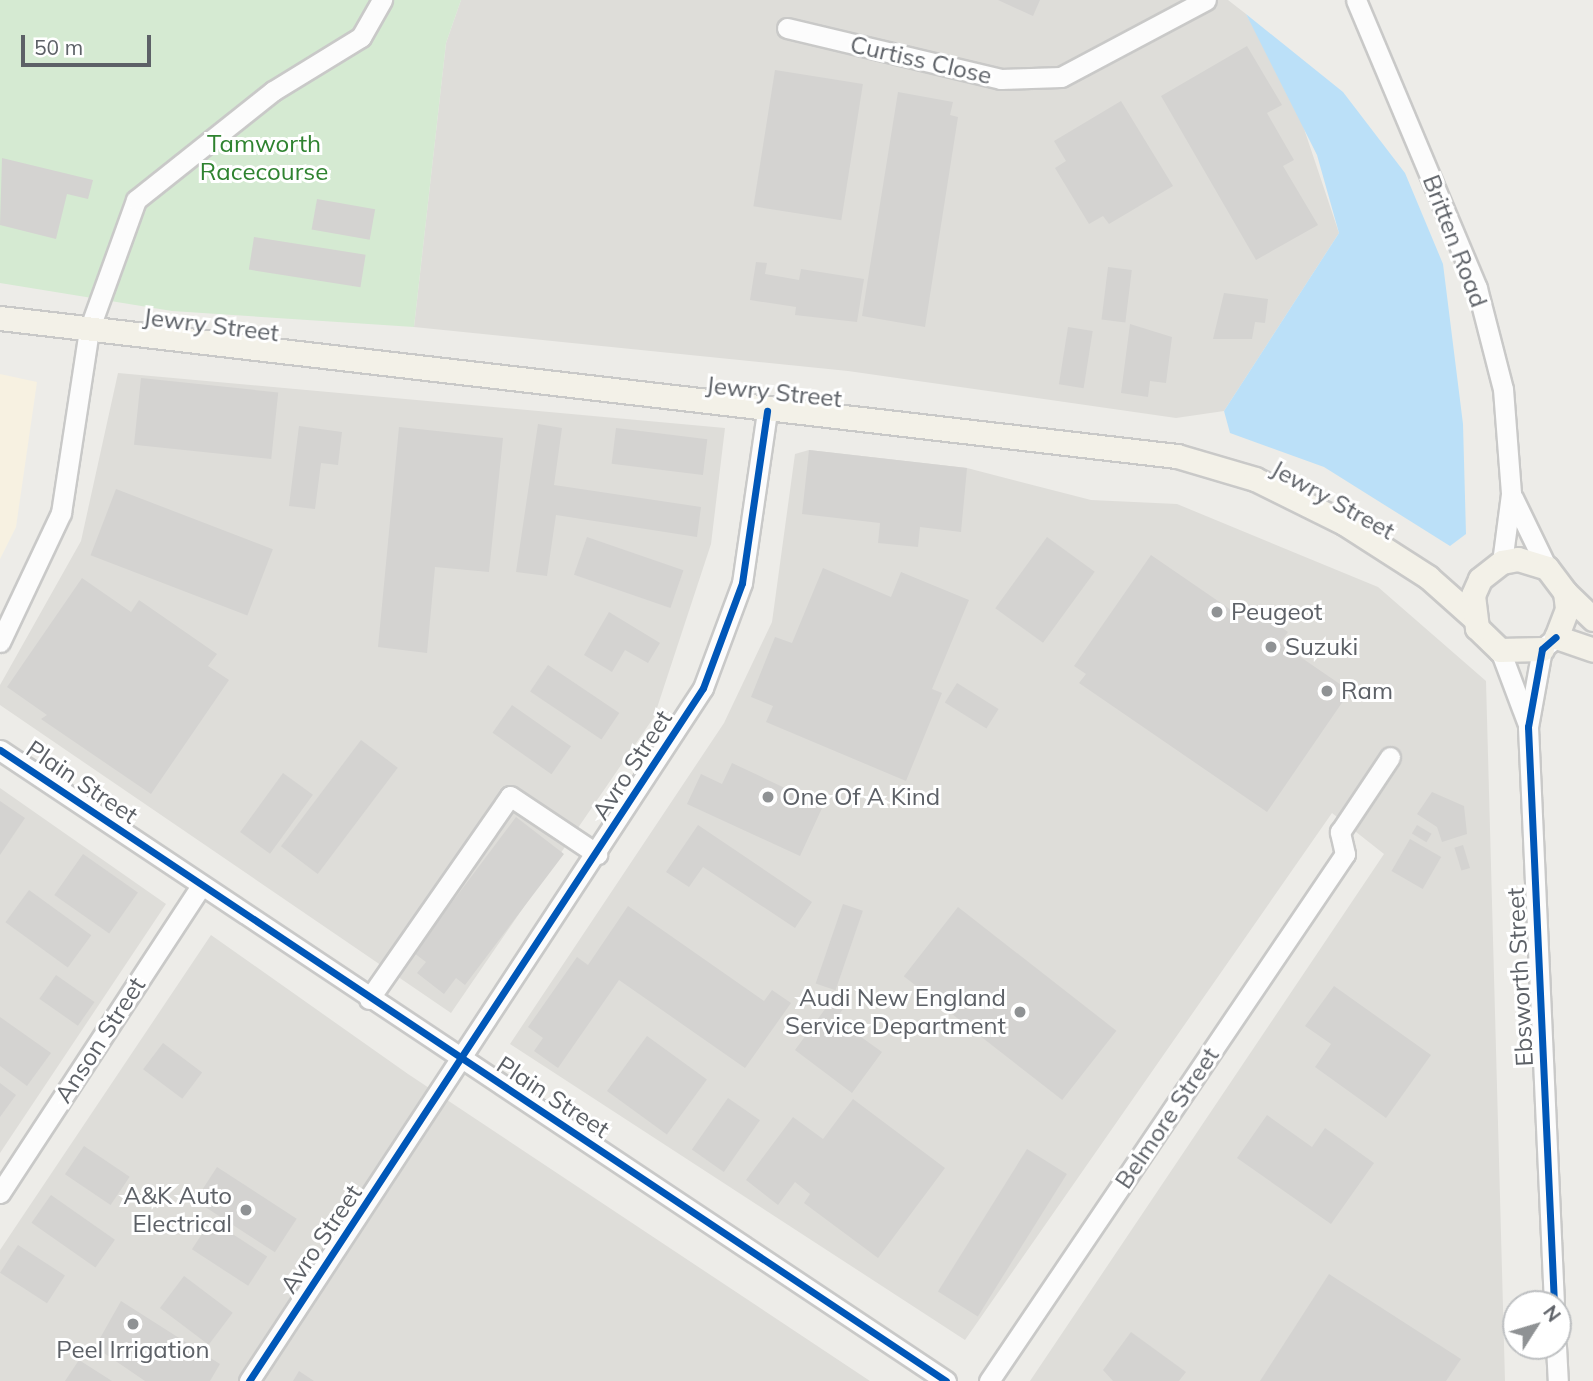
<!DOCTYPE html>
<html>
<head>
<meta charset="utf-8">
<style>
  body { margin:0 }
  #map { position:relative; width:1593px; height:1381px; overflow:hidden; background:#edece8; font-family:Mulish,sans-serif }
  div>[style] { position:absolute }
  .commercial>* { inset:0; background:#f7f1e1 }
  .industrial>* { inset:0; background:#deddd9 }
  .green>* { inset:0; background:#d5ead2 }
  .water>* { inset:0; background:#bbe0f8 }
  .building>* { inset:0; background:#d4d3d1; transform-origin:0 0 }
  .roads { filter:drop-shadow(2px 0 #c9c9c8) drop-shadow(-2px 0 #c9c9c8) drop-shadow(0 2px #c9c9c8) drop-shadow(0 -2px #c9c9c8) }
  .minor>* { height:19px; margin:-9.5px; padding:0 9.5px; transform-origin:9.5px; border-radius:9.5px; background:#fcfcfc }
  .major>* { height:23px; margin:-11.5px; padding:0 11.5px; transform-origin:11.5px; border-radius:11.5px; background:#f3f1e8 }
  .cycleway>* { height:7px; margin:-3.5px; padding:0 3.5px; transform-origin:3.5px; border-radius:3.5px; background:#0057b8 }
  .dots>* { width:19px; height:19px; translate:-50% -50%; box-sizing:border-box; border:4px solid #fff; border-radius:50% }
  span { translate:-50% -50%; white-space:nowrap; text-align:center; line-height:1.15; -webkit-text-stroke:6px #fff; paint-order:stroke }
  .street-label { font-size:24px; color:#5d6167 }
  .park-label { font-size:24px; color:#2f8330 }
  .poi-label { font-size:24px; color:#5d6167 }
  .left { translate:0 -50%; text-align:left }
  .right { translate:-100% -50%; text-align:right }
  .north { position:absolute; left:1502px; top:1290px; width:70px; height:70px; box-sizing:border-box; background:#fff; border:2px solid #bec0c2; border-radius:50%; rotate:53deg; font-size:19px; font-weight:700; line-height:28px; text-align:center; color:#5d6167 }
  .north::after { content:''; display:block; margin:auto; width:24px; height:32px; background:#8f9294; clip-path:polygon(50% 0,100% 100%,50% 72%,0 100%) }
  .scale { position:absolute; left:21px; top:35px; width:130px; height:32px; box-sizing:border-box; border:4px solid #5d6167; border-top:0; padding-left:9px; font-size:21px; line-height:24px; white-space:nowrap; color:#5d6167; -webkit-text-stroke:5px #fff; paint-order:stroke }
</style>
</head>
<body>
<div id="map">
  <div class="commercial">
    <div style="clip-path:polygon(0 374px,37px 382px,16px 527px,0 559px)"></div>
  </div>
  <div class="industrial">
    <div style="clip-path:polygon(461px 0,1228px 0,1246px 14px,1293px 96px,1339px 233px,1224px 411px,1176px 418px,848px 371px,414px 327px,446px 43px)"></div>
    <div style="clip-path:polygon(118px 373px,725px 428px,711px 544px,654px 717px,451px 1013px,0 705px,0 685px,81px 541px)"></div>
    <div style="clip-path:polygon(809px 450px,967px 468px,1091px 500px,1177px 504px,1378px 587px,1486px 681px,1505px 1381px,1030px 1381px,1384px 854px,1332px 813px,965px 1340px,510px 1044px,724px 723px,772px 622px,795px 454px)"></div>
    <div style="clip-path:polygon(0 788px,166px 904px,0 1153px)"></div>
    <div style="clip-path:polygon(211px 935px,408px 1074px,870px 1381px,0 1381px,0 1250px)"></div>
  </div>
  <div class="green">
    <div style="clip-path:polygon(0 0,461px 0,446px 43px,414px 327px,172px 311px,0 283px)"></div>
  </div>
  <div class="water">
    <div style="clip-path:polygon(1246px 14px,1343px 92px,1405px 173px,1443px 264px,1463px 424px,1466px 534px,1450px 546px,1324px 467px,1230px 433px,1224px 411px,1339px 233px,1317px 155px)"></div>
  </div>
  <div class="building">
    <div style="clip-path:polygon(998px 0,1040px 0,1033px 16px)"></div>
    <div style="clip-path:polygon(1247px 46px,1282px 105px,1267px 113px,1294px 160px,1283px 166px,1318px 225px,1256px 260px,1161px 96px)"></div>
    <div style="left:775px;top:70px;width:89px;height:138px;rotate:9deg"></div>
    <div style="clip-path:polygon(898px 92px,953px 102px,950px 115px,958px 117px,925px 327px,862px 316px)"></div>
    <div style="clip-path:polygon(1121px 101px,1173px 186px,1109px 224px,1103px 216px,1089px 224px,1055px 168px,1066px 161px,1054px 141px)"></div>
    <div style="clip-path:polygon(2px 158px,93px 180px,88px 199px,67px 194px,56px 239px,0 225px)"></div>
    <div style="left:317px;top:199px;width:59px;height:31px;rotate:10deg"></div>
    <div style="left:254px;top:237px;width:113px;height:33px;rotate:9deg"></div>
    <div style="clip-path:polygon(756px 262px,767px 263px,765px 274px,799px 280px,801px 269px,864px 279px,857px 322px,795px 315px,796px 307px,750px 300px)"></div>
    <div style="left:1108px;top:267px;width:24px;height:53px;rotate:7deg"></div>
    <div style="clip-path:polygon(1224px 293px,1268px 299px,1265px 323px,1255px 322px,1252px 339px,1213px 339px)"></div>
    <div style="clip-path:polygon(1130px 324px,1172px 337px,1166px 383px,1150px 381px,1148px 397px,1121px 393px)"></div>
    <div style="left:1068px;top:327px;width:25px;height:58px;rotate:9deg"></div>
    <div style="left:141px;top:378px;width:138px;height:67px;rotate:6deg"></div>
    <div style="clip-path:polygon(538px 424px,562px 428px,554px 485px,701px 507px,697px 537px,556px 515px,547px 576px,516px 572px)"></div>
    <div style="clip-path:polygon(299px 426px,342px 432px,338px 465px,321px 463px,315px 509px,289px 506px)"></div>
    <div style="clip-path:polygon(399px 427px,503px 438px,489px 572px,435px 567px,427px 653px,378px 647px)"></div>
    <div style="left:616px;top:428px;width:92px;height:36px;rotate:7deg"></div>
    <div style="clip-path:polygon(809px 450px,967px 468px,961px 532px,920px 527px,918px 547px,878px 543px,880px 523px,802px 514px)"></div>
    <div style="left:116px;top:489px;width:168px;height:71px;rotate:21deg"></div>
    <div style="left:587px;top:537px;width:102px;height:40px;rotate:19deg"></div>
    <div style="left:1047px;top:537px;width:59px;height:88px;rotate:36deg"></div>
    <div style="clip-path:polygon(1151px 555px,1234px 612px,1242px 600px,1288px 632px,1280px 643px,1350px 691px,1267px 812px,1079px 683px,1086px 674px,1074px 666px)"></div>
    <div style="clip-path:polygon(823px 568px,891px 597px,901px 572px,969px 600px,932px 689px,942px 693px,906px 781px,766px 722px,773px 706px,751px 697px,775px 637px,792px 643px)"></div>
    <div style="clip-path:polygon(82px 578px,131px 612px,139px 600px,217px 654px,208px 666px,229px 680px,151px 794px,41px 719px,47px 715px,7px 687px)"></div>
    <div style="clip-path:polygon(609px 612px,660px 643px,648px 663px,625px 650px,612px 672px,584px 655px)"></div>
    <div style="left:548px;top:665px;width:86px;height:32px;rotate:34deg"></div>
    <div style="left:957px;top:683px;width:49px;height:23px;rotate:32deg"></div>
    <div style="left:512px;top:705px;width:72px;height:34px;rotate:35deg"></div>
    <div style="left:361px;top:740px;width:46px;height:133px;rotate:37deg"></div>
    <div style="clip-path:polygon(732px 763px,823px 806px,800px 856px,687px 804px,701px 774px,722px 784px)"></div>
    <div style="left:283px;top:773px;width:37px;height:73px;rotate:36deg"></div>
    <div style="clip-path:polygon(1432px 792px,1464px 806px,1467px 834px,1442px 842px,1437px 827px,1417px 814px)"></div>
    <div style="clip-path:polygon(0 801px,25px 818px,0 855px)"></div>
    <div style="clip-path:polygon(516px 817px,564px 854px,465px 985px,456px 978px,444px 994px,417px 973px,426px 962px,414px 953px)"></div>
    <div style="clip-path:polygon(698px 825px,812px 902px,795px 928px,703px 867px,689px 887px,666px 872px)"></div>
    <div style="left:1417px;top:825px;width:17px;height:10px;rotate:31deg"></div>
    <div style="left:1410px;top:839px;width:36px;height:37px;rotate:30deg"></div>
    <div style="left:1463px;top:845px;width:24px;height:9px;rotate:73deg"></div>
    <div style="left:83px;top:854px;width:67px;height:50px;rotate:35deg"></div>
    <div style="left:29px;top:890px;width:77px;height:40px;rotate:36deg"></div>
    <div style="left:843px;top:904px;width:21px;height:84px;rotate:19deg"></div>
    <div style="clip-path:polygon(628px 906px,764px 1001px,772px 990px,791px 1003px,745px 1068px,619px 980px,558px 1068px,534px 1051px,543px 1038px,528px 1027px,577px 957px,588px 965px)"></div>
    <div style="left:958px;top:907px;width:201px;height:88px;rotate:38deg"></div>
    <div style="left:56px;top:975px;width:47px;height:29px;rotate:35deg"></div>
    <div style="clip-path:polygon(1334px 986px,1431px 1055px,1386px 1118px,1315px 1067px,1331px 1044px,1305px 1026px)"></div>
    <div style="clip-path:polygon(831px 1001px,843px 1009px,836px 1019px,882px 1052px,852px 1093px,795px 1050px)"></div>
    <div style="clip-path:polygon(0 1017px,51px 1053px,27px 1086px,0 1066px)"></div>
    <div style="left:647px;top:1036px;width:74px;height:68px;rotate:36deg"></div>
    <div style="left:163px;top:1043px;width:49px;height:33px;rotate:37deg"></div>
    <div style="clip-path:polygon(0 1083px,16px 1095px,0 1117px)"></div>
    <div style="left:728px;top:1098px;width:39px;height:63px;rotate:35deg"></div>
    <div style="clip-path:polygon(853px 1099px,945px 1168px,878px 1258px,804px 1203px,810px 1194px,795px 1182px,778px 1205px,746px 1180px,793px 1117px,823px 1139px)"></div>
    <div style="clip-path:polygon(1267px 1115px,1312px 1147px,1325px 1128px,1374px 1163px,1331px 1224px,1237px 1158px)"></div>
    <div style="left:84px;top:1146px;width:55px;height:34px;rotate:34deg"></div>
    <div style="left:1027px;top:1149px;width:47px;height:168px;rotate:32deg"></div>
    <div style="left:217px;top:1167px;width:95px;height:40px;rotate:33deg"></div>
    <div style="left:51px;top:1195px;width:78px;height:34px;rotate:35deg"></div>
    <div style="left:211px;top:1220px;width:67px;height:35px;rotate:33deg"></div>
    <div style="left:18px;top:1245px;width:56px;height:33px;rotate:33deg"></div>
    <div style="clip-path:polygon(1329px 1274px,1461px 1359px,1446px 1381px,1260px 1381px)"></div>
    <div style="left:184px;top:1276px;width:61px;height:40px;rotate:37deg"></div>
    <div style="clip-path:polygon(121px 1301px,220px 1364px,210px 1381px,145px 1381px,95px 1347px)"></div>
    <div style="clip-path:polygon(1131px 1332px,1186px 1372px,1179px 1381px,1113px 1381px,1103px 1370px)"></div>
    <div style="clip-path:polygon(79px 1360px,112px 1381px,65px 1381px)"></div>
    <div style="clip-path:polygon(299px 1371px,314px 1381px,293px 1381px)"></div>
  </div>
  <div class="roads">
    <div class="minor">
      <div style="left:1356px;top:0;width:312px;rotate:67.2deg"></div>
      <div style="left:1477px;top:288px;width:104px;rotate:75.6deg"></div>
      <div style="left:1503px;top:389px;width:105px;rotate:85.6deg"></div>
      <div style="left:1511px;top:494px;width:69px;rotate:97.5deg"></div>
      <div style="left:787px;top:28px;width:220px;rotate:13.4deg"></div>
      <div style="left:1001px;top:79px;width:60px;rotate:-1.9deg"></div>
      <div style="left:1061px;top:77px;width:164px;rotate:-28deg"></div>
      <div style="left:1513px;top:498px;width:78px;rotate:64.1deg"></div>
      <div style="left:1553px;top:640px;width:14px;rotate:141deg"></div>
      <div style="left:1542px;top:649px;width:79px;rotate:100.2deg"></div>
      <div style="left:1528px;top:727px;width:578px;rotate:87.42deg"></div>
      <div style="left:0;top:642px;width:143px;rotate:-64.7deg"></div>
      <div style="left:61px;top:513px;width:185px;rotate:-81.3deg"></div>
      <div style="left:89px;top:330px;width:138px;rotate:-70.1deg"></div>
      <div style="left:136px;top:200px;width:175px;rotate:-38.5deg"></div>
      <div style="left:273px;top:91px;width:103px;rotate:-31.5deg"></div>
      <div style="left:361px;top:37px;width:43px;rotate:-60.4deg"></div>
      <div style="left:1500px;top:650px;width:77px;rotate:69.4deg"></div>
      <div style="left:0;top:750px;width:1137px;rotate:33.7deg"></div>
      <div style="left:369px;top:999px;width:247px;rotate:-55.2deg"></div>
      <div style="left:510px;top:796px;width:105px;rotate:33.7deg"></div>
      <div style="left:0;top:1193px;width:366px;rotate:-56.8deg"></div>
      <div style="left:1556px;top:1346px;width:35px;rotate:87deg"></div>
      <div style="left:249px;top:1381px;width:828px;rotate:-56.77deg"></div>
      <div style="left:703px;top:688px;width:112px;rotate:-69.6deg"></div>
      <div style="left:742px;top:583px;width:174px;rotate:-81.7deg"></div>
      <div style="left:989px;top:1381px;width:636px;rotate:-55.96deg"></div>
      <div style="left:1345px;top:854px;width:23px;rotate:-103deg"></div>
      <div style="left:1340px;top:832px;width:90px;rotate:-56.3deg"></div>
    </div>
    <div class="major">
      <div style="left:0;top:318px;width:1185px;rotate:6.69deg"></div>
      <div style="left:1177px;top:456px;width:81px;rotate:16.4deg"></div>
      <div style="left:1255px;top:479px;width:99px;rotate:26.3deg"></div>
      <div style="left:1344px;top:523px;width:100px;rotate:32.7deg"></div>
      <div style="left:1428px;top:577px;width:60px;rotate:41.6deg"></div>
      <div style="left:1565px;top:592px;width:39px;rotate:44deg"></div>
      <div style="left:1542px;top:649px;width:42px;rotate:178.6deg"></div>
      <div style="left:1500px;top:650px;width:32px;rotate:-136deg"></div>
      <div style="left:1477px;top:628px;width:33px;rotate:-97deg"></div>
      <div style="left:1473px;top:595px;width:17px;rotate:-66deg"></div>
      <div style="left:1480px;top:579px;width:28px;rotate:-38deg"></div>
      <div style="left:1502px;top:562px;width:16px;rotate:-11deg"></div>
      <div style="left:1518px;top:559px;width:30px;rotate:17deg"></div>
      <div style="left:1547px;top:568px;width:30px;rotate:53deg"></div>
      <div style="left:1565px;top:592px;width:17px;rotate:83deg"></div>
      <div style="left:1567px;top:609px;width:30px;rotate:111deg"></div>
      <div style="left:1556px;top:637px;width:39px;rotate:19deg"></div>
    </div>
  </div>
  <div class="cycleway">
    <div style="left:0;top:750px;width:1137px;rotate:33.7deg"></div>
    <div style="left:1554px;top:1304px;width:578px;rotate:-92.58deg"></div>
    <div style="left:1528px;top:727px;width:79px;rotate:-79.8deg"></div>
    <div style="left:1542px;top:649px;width:18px;rotate:-41deg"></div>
    <div style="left:249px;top:1381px;width:828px;rotate:-56.77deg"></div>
    <div style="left:703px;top:688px;width:112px;rotate:-69.6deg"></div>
    <div style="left:742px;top:583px;width:174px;rotate:-81.7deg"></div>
  </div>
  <div class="dots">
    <div style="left:1217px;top:612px;background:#8f9294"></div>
    <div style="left:1271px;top:647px;background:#8f9294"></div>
    <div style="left:1327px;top:691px;background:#8f9294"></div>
    <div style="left:768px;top:797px;background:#8f9294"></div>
    <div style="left:1020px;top:1012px;background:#8f9294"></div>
    <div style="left:246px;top:1210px;background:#8f9294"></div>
    <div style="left:133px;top:1324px;background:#8f9294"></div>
  </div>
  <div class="street-label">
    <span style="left:921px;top:60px;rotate:13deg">Curtiss Close</span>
    <span style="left:1455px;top:241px;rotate:69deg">Britten Road</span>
    <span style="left:211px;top:325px;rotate:7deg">Jewry Street</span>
    <span style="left:774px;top:392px;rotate:6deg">Jewry Street</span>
    <span style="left:1333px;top:500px;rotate:29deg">Jewry Street</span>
    <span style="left:632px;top:765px;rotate:-57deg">Avro Street</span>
    <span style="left:82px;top:782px;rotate:34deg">Plain Street</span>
    <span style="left:1520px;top:977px;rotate:-93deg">Ebsworth Street</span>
    <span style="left:100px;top:1040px;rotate:-57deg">Anson Street</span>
    <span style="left:553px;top:1097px;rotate:33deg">Plain Street</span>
    <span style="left:1167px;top:1118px;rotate:-56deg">Belmore Street</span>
    <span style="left:321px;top:1239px;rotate:-56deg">Avro Street</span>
  </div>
  <div class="park-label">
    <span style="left:264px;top:158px">Tamworth<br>Racecourse</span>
  </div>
  <div class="poi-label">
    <span class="left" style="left:1231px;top:612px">Peugeot</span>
    <span class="left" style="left:1285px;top:647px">Suzuki</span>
    <span class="left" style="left:1341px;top:691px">Ram</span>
    <span class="left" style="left:782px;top:797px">One Of A Kind</span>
    <span class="right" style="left:1006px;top:1012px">Audi New England<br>Service Department</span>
    <span class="right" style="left:232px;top:1210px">A&amp;K Auto<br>Electrical</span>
    <span style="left:133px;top:1350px">Peel Irrigation</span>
  </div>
  <div class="north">N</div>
  <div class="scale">50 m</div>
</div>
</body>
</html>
